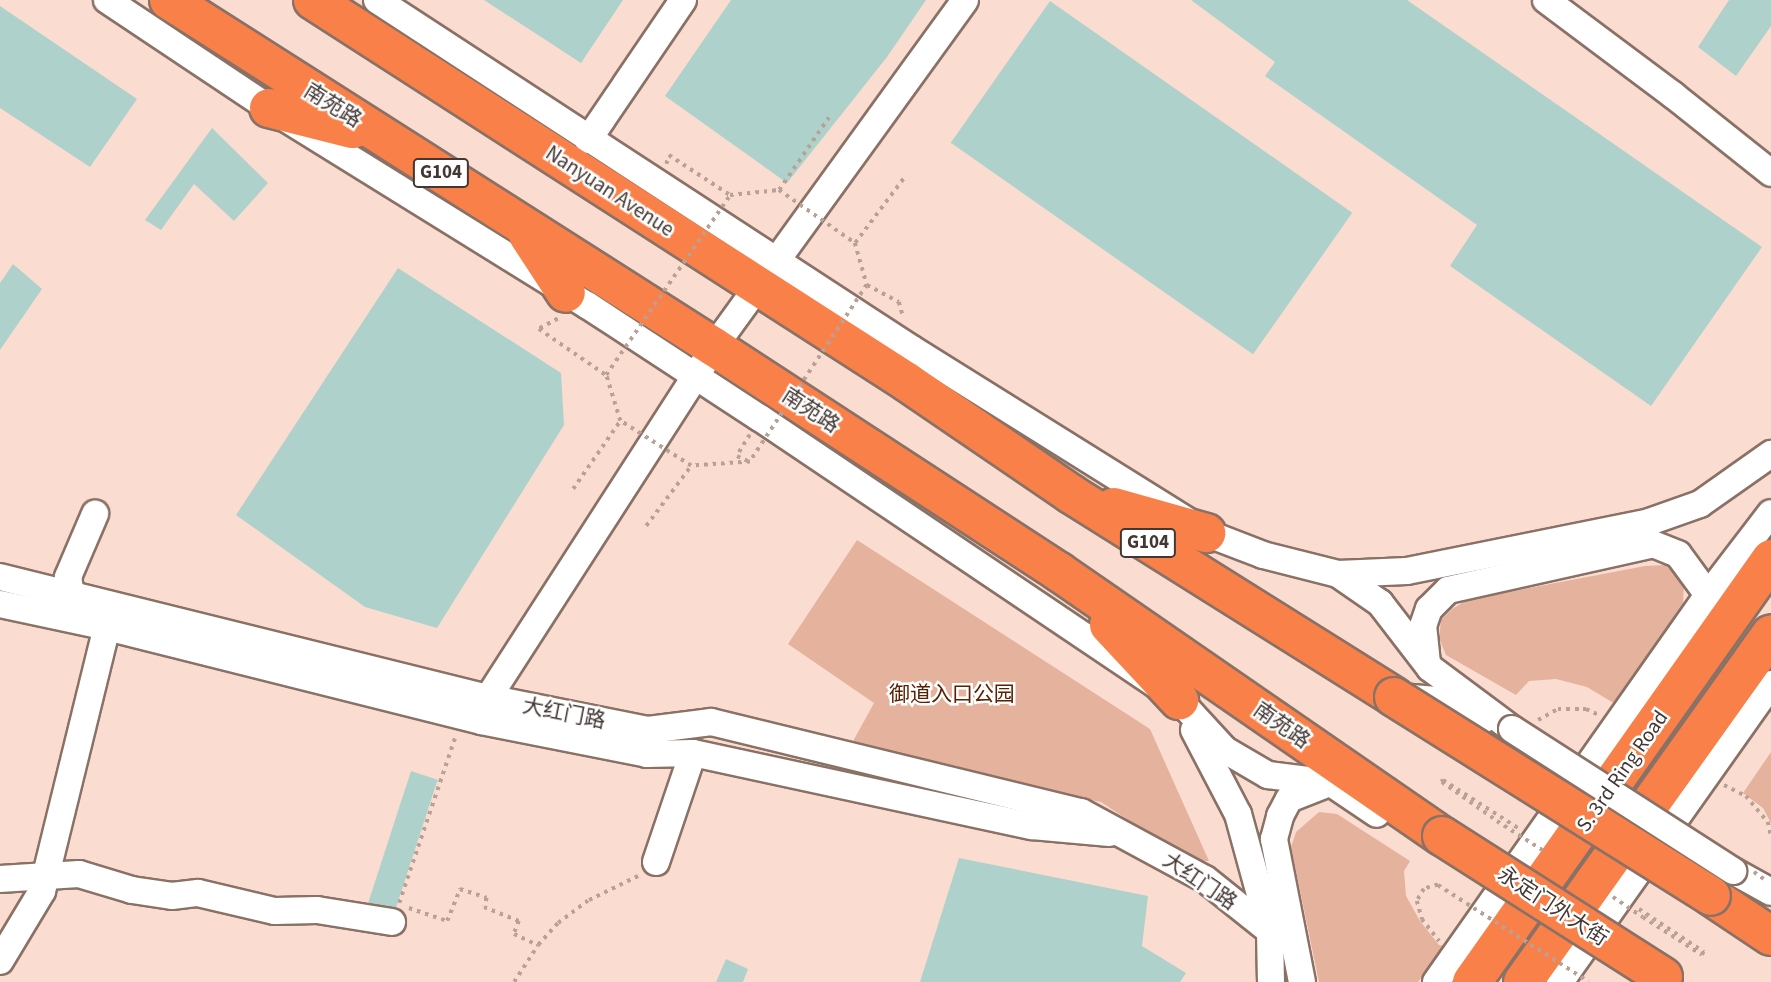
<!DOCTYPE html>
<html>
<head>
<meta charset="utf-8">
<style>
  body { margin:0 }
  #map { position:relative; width:1771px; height:982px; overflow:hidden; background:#faddd0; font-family:"Source Sans 3","Noto Sans SC",sans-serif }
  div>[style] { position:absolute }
  .green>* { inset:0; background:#e4b29d }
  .building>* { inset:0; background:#afd1cb; transform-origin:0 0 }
  .path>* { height:3.5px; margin-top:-1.75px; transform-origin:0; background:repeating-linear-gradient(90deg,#b8a197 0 3.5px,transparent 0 8.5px) }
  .roads { filter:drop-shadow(2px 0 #8a7166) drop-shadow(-2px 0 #8a7166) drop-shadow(0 2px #8a7166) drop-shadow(0 -2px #8a7166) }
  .minor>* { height:26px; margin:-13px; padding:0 13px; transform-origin:13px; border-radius:13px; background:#fff }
  .highway>* { height:38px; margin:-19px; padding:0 19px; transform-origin:19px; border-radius:19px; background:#f98149 }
  .path-bridge>* { height:3.5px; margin-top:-1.75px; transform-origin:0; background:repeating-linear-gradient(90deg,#b8a197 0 3.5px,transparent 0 8.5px) }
  .bridges { filter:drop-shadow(2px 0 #8a7166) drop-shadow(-2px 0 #8a7166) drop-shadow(0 2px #8a7166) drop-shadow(0 -2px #8a7166) }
  .minor-bridge>* { height:26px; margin:-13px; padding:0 13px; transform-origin:13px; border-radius:13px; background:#fff }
  .highway-bridge>* { height:38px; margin:-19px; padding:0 19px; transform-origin:19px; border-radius:19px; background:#f98149 }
  span { translate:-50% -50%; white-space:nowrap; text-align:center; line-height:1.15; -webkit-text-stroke:5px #fff; paint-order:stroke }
  .shield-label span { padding:2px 5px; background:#fff; border:2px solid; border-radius:5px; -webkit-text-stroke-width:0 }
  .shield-label { font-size:19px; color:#433733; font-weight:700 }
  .street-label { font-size:21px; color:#433733 }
  .park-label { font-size:21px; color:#5b2000 }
</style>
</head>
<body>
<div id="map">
  <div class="green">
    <div style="clip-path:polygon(857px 540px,1150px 729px,1209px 861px,1190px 861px,1101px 802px,846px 754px,874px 703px,788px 644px)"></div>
    <div style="clip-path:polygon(1665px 565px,1684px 581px,1683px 604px,1617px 705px,1587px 687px,1556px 679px,1529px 681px,1516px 695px,1446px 655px,1439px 638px,1441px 620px,1452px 609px,1467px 600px,1645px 566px)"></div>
    <div style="clip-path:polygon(1771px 752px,1771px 823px,1763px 808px,1743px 793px)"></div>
    <div style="clip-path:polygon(1319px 812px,1337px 814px,1410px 861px,1404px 871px,1406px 896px,1420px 921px,1439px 945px,1444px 946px,1418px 982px,1319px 982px,1291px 847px,1296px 832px)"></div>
  </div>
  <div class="building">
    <div style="clip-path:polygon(484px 0,623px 0,581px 63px)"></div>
    <div style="clip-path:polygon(731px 0,926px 0,887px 57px,787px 183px,665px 96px)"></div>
    <div style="clip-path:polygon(1191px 0,1407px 0,1762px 247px,1651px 406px,1450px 266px,1477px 225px,1265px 76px,1275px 62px)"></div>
    <div style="clip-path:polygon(1729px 0,1771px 0,1771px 26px,1736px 76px,1698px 47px)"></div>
    <div style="left:1050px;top:1px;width:369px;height:173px;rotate:35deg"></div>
    <div style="clip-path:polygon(0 6px,137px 99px,90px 167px,0 108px)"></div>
    <div style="clip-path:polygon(212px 128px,268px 183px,234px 221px,194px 184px,161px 230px,145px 220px)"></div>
    <div style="clip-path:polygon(13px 264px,42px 289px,0 350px,0 283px)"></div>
    <div style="clip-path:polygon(398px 268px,561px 373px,564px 425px,437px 628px,365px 607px,236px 515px)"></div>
    <div style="left:411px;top:771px;width:28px;height:140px;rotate:18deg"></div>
    <div style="clip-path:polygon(959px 858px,1148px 896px,1142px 946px,1186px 973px,1180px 982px,920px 982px)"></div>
    <div style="clip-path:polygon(726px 959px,748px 969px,743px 982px,716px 982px)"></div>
  </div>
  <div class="path">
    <div style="left:666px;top:164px;width:9px;rotate:-72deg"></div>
    <div style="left:669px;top:155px;width:73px;rotate:33.3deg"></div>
    <div style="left:779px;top:190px;width:88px;rotate:-55.6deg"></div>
    <div style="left:855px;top:243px;width:85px;rotate:-53.1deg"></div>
    <div style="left:867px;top:285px;width:36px;rotate:28deg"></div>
    <div style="left:899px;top:302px;width:15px;rotate:74deg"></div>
    <div style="left:558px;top:319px;width:21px;rotate:152deg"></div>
    <div style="left:539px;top:329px;width:81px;rotate:34.5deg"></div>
    <div style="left:750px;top:435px;width:25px;rotate:122deg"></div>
    <div style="left:737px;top:456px;width:14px;rotate:25deg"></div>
    <div style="left:573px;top:489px;width:83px;rotate:-55.3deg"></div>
    <div style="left:646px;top:526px;width:75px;rotate:-53.1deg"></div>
    <div style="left:1538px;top:720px;width:23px;rotate:-29deg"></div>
    <div style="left:1558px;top:709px;width:28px"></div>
    <div style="left:1586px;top:709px;width:14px;rotate:25deg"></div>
    <div style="left:1441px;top:782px;width:3px;rotate:-45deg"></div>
    <div style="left:1443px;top:780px;width:89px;rotate:32.6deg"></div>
    <div style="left:1442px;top:782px;width:67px;rotate:35.3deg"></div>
    <div style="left:1724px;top:785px;width:25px;rotate:27deg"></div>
    <div style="left:1746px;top:796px;width:34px;rotate:50deg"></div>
    <div style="left:1768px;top:822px;width:13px;rotate:77deg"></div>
    <div style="left:1438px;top:885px;width:15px;rotate:164deg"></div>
    <div style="left:1424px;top:889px;width:14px;rotate:120deg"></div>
    <div style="left:1417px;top:901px;width:19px;rotate:74deg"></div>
    <div style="left:1422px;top:919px;width:28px;rotate:52deg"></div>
    <div style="left:399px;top:903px;width:174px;rotate:-71.3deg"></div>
    <div style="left:409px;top:908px;width:40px;rotate:18.9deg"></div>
    <div style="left:447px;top:921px;width:35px;rotate:-68deg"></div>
    <div style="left:460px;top:889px;width:28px;rotate:18deg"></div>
    <div style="left:487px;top:898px;width:9px;rotate:108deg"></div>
    <div style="left:484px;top:907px;width:38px;rotate:22deg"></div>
    <div style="left:519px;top:921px;width:14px;rotate:111deg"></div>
    <div style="left:514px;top:934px;width:26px;rotate:25deg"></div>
    <div style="left:1639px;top:909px;width:78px;rotate:33.5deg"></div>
    <div style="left:1704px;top:952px;width:4px;rotate:124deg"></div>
    <div style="left:1643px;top:917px;width:70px;rotate:32.8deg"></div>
    <div style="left:514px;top:982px;width:44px;rotate:-57deg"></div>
    <div style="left:538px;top:945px;width:30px;rotate:-48deg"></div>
    <div style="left:558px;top:923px;width:39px;rotate:-37deg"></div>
    <div style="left:589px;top:900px;width:57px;rotate:-26.1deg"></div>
  </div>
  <div class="roads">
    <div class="minor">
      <div style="left:107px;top:0;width:195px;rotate:33.7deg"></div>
      <div style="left:269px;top:108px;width:374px;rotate:31.8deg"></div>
      <div style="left:587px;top:305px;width:207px;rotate:33.2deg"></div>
      <div style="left:760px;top:418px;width:505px;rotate:33.94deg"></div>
      <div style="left:1179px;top:700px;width:68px;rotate:47.4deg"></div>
      <div style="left:1225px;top:750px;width:50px;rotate:30.2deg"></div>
      <div style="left:1268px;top:775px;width:64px;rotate:7.2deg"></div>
      <div style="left:1331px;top:783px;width:55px;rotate:34deg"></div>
      <div style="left:377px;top:0;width:639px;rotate:33.12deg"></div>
      <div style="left:912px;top:349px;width:347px;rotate:32deg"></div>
      <div style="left:1206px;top:533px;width:61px;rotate:21.1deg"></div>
      <div style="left:1263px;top:555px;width:77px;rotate:14.2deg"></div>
      <div style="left:1338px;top:574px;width:69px;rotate:-2.5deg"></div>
      <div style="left:1407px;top:571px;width:247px;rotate:-11.4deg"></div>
      <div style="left:1649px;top:522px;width:54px;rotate:-19.4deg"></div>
      <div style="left:1700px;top:504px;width:87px;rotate:-35.2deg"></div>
      <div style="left:1546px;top:0;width:159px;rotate:36.8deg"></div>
      <div style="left:1673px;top:95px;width:125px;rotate:38.5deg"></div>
      <div style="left:588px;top:140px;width:169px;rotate:-55.8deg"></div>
      <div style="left:1338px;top:574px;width:51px;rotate:34.6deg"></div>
      <div style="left:1380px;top:603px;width:82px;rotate:52.4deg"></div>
      <div style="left:1430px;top:668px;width:102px;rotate:36.6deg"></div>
      <div style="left:0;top:577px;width:503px;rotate:13.93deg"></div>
      <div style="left:488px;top:698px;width:163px;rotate:11.3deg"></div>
      <div style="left:648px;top:730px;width:64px;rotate:-7.2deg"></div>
      <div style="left:711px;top:722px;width:381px;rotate:13.7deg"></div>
      <div style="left:1081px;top:812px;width:141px;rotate:28.4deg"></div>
      <div style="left:1205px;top:879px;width:83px;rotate:38.7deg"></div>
      <div style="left:0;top:604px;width:109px;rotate:12.1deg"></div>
      <div style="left:107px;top:627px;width:386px;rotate:14.1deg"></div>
      <div style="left:481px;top:721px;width:169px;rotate:11.2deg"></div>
      <div style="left:647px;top:754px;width:46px;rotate:-1.2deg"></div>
      <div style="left:693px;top:753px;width:347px;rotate:12.2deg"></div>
      <div style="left:1032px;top:826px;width:78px;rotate:5.1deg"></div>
      <div style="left:68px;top:611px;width:16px;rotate:-79deg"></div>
      <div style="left:71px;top:595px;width:18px;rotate:-99deg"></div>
      <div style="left:68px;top:577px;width:69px;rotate:-66.8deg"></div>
      <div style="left:1427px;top:663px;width:37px;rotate:-96deg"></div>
      <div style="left:1423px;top:626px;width:18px;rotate:-71deg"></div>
      <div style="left:1429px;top:609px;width:27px;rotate:-45deg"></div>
      <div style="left:1448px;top:590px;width:210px;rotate:-12.6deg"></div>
      <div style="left:1653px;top:544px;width:27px;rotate:22deg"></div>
      <div style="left:1678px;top:554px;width:51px;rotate:53.8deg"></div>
      <div style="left:1401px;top:697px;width:32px;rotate:5deg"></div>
      <div style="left:1433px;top:700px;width:55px;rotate:20.1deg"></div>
      <div style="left:484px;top:713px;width:16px;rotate:-75deg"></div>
      <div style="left:488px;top:698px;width:417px;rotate:-57.2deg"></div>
      <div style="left:714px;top:347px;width:428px;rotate:-54.1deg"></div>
      <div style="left:1194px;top:730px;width:95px;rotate:62.4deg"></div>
      <div style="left:1238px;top:814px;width:121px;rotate:74.7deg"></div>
      <div style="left:1270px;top:931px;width:51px;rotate:88.9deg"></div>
      <div style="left:656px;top:862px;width:115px;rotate:-71.3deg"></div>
      <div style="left:1733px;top:871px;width:43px;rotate:28.9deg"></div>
      <div style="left:0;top:879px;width:79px;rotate:-3.6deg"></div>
      <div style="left:79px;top:874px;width:55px;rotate:16.8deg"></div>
      <div style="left:132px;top:890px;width:40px;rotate:8.5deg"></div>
      <div style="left:172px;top:896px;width:26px;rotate:-7deg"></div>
      <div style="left:198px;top:893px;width:79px;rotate:13.2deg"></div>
      <div style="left:275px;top:911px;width:42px;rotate:-1.4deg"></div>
      <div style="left:317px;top:910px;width:76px;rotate:9.1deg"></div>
      <div style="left:0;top:961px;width:82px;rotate:-59deg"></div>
      <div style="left:42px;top:891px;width:272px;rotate:-76.2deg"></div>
      <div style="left:1302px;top:982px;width:146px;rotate:-101.1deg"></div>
      <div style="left:1274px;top:839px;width:24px;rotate:-75deg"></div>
      <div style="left:1280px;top:816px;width:19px;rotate:-62deg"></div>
      <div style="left:1289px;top:799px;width:41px;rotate:-21.5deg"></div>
      <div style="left:1436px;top:982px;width:473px;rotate:-54.9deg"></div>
      <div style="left:1708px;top:595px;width:103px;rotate:-52.5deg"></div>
      <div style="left:1560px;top:982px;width:365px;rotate:-54.7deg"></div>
    </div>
    <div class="highway">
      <div style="left:169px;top:0;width:646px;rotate:32.48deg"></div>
      <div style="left:714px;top:347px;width:412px;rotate:33.1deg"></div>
      <div style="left:1059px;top:572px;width:465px;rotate:34.6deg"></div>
      <div style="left:313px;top:0;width:706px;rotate:32.74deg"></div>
      <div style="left:907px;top:382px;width:199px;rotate:34.3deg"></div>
      <div style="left:1071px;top:494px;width:381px;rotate:32.1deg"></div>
      <div style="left:269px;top:108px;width:86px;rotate:14.2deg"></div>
      <div style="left:528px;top:235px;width:69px;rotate:56.8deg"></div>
      <div style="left:1114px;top:507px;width:96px;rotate:15.8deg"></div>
      <div style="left:1109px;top:625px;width:103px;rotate:47deg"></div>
      <div style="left:1711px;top:896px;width:72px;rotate:33.7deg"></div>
      <div style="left:1472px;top:982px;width:518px;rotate:-54.75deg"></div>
      <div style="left:1523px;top:982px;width:427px;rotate:-54.5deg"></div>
    </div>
  </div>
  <div class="path-bridge">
    <div style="left:779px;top:190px;width:93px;rotate:34.9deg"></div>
    <div style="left:855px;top:243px;width:44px;rotate:74.1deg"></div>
    <div style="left:867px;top:285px;width:212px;rotate:123.5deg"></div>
    <div style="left:750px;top:462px;width:59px;rotate:176.1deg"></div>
    <div style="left:691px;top:466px;width:84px;rotate:-147.6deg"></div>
    <div style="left:620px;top:421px;width:48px;rotate:-106.9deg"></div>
    <div style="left:606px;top:375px;width:219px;rotate:-55.4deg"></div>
    <div style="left:730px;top:195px;width:49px;rotate:-5.8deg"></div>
    <div style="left:1497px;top:821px;width:56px;rotate:32.6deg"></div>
    <div style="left:1754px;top:872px;width:12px;rotate:35deg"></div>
    <div style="left:1438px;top:885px;width:179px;rotate:32.7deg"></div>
    <div style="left:1613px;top:897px;width:36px;rotate:34deg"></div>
  </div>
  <div class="bridges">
    <div class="minor-bridge">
      <div style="left:1512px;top:729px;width:263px;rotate:32.7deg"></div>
    </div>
    <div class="highway-bridge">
      <div style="left:1394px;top:697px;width:374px;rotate:32.1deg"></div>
      <div style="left:1442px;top:836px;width:262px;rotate:32.5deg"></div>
    </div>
  </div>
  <div class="shield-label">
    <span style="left:441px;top:173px">G104</span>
    <span style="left:1148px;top:543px">G104</span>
  </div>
  <div class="street-label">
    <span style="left:333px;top:105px;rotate:32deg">南苑路</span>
    <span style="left:610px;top:191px;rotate:33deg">Nanyuan Avenue</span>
    <span style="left:811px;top:410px;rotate:33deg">南苑路</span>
    <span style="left:564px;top:713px;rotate:11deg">大红门路</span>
    <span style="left:1282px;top:725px;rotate:35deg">南苑路</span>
    <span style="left:1622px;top:771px;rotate:-55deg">S. 3rd Ring Road</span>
    <span style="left:1200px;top:881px;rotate:34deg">大红门路</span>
    <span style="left:1553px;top:906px;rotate:33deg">永定门外大街</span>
  </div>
  <div class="park-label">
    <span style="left:952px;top:694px">御道入口公园</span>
  </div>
</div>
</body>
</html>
